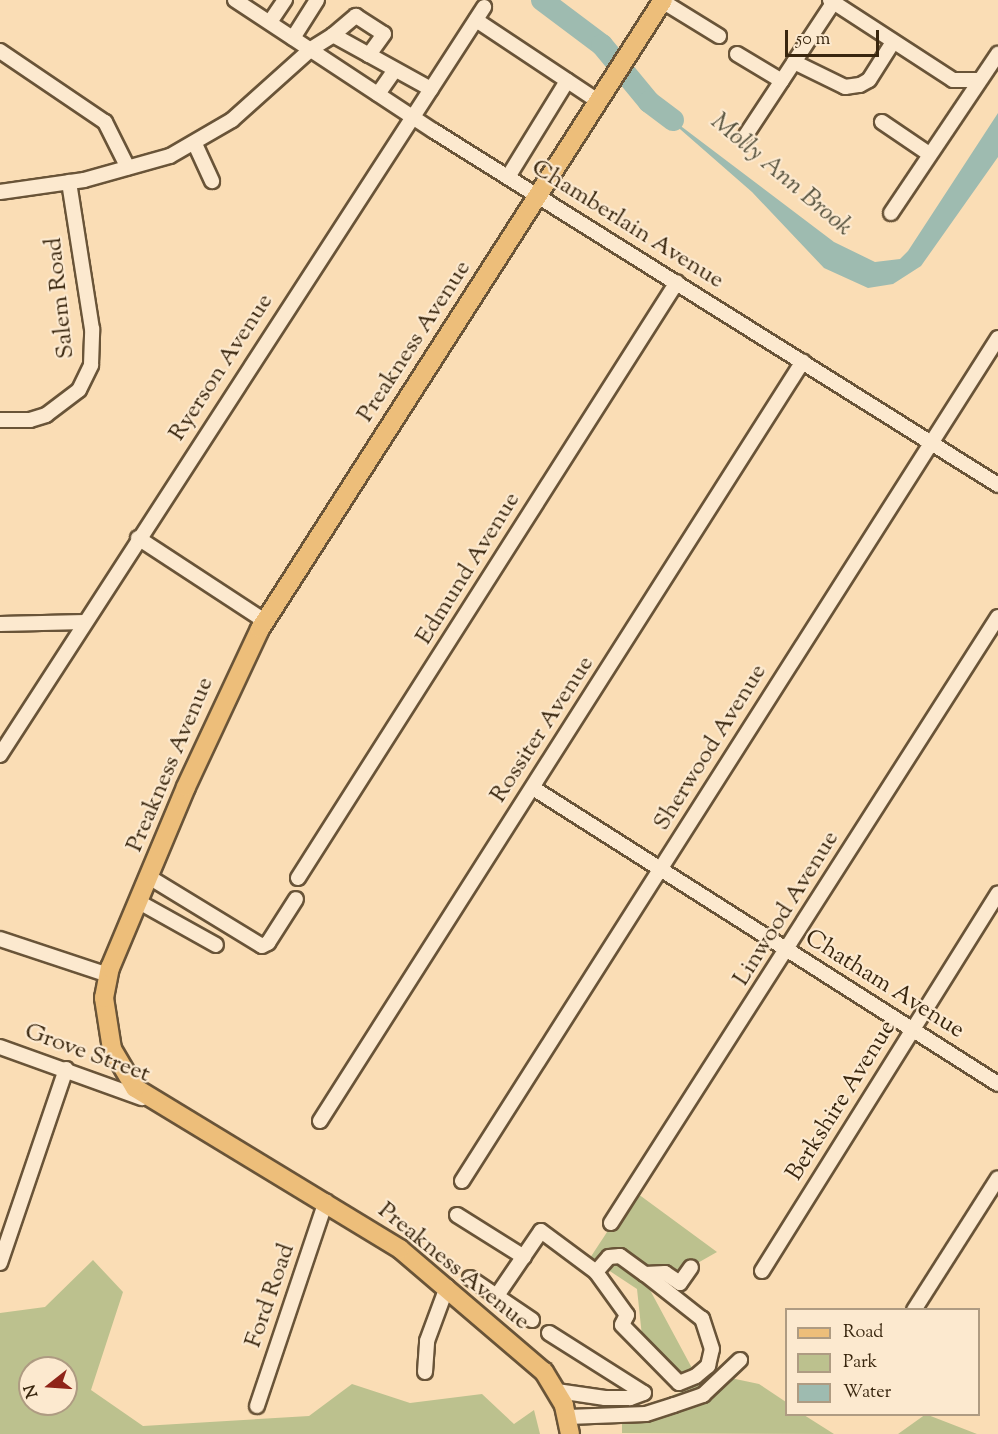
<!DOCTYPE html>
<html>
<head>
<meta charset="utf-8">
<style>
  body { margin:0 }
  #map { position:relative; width:998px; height:1434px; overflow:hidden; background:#faddb5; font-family:"Sorts Mill Goudy",serif }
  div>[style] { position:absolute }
  .green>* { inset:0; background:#bcc18e }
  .water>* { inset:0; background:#9ebbb0 }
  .river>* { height:22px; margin:-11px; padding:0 11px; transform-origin:11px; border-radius:11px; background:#9ebbb0 }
  .roads { filter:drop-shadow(2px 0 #695438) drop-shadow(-2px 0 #695438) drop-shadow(0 2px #695438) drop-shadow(0 -2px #695438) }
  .minor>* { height:14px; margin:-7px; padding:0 7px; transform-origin:7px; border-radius:7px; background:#fce9cf }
  .major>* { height:18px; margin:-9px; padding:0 9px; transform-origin:9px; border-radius:9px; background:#edbe7a }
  span { translate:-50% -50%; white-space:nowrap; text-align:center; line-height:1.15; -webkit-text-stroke:4.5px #fce9cf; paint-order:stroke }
  .street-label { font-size:24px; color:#39260e }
  .water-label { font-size:26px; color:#57533f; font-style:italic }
  .legend { position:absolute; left:785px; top:1308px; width:195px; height:108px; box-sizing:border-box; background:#fce9cf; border:2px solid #ae9b82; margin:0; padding:8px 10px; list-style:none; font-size:18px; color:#39260e }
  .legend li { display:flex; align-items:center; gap:12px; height:30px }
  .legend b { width:30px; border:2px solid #ae9b82 }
  .north { position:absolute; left:18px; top:1356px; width:60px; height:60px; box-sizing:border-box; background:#fce9cf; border:2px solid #ae9b82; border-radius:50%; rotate:253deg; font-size:16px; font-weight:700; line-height:24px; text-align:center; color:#39260e }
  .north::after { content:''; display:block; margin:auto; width:21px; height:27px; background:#8f2418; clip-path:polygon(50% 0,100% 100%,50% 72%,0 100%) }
  .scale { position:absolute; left:785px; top:30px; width:94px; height:27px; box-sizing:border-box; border:3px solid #39260e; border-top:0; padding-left:8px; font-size:18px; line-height:21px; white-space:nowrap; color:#39260e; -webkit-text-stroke:4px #fce9cf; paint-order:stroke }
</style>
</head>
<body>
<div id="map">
  <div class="green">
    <div style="clip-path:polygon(634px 1191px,717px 1252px,650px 1290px,693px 1370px,759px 1384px,786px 1402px,786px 1414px,804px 1415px,834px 1434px,622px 1433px,622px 1416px,681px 1392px,644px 1355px,637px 1289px,590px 1258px)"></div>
    <div style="clip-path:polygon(evenodd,93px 1260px,123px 1292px,91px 1390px,143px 1426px,309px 1416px,352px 1384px,410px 1403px,482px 1394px,514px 1424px,534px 1410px,540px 1434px,0 1434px,0 1313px,45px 1307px,93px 1260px,30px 1368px,66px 1368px,66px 1404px,30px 1404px,30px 1368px)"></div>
    <div style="clip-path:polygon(926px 1414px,928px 1415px,977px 1434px,898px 1434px)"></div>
  </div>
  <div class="water">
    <div style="clip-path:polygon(649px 102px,834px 242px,875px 262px,900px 259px,908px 251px,998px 113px,998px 157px,921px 266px,893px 284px,868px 288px,824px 268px,752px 192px)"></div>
  </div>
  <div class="river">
    <div style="left:542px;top:0;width:75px;rotate:36.9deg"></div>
    <div style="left:602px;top:45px;width:74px;rotate:50.5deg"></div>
    <div style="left:649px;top:102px;width:30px;rotate:37deg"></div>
  </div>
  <div class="roads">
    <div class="minor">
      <div style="left:235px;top:0;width:238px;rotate:33.4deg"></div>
      <div style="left:434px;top:131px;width:666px;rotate:32.11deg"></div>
      <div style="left:830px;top:0;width:147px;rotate:33deg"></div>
      <div style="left:953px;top:80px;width:24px"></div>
      <div style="left:662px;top:1px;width:67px;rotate:31.6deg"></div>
      <div style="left:476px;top:20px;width:146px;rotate:33.6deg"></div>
      <div style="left:270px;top:22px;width:27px;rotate:-56deg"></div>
      <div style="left:333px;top:35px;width:30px;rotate:-40deg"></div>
      <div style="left:356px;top:16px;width:33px;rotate:33deg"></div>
      <div style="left:384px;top:34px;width:26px;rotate:126deg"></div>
      <div style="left:293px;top:38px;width:45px;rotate:-57.7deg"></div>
      <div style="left:0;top:51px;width:127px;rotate:34.1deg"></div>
      <div style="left:105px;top:122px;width:51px;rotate:63.4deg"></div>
      <div style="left:737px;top:54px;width:52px;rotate:31deg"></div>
      <div style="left:794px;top:62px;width:57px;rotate:26.1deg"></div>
      <div style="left:845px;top:87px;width:15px;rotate:-8deg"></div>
      <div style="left:860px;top:85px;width:10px;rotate:-29deg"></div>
      <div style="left:869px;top:80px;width:45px;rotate:-57.7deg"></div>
      <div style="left:378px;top:94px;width:29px;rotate:-55deg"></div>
      <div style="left:882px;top:122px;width:57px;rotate:34.2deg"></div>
      <div style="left:746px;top:135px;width:162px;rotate:-56.6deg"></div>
      <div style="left:195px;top:144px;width:41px;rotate:65.3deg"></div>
      <div style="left:508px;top:177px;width:113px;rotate:-58.4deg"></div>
      <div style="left:0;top:192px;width:85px;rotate:-8.1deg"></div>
      <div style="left:84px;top:180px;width:89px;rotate:-15.6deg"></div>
      <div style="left:170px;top:156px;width:72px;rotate:-30.1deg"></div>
      <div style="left:232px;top:120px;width:106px;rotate:-41.9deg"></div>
      <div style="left:311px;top:49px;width:26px;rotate:-32deg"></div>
      <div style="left:333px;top:35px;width:112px;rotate:28.9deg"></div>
      <div style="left:891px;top:213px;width:192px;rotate:-56.1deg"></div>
      <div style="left:0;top:420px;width:30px"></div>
      <div style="left:30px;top:420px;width:17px;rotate:-17deg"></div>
      <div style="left:46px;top:415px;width:41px;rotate:-37.1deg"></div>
      <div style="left:79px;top:390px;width:28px;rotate:-64deg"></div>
      <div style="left:91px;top:365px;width:36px;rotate:-88deg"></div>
      <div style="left:92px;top:329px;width:149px;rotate:-98.9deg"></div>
      <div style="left:138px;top:538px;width:152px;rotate:33.2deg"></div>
      <div style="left:0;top:624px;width:85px;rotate:-1.3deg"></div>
      <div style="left:0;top:755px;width:891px;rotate:-57.09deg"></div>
      <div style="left:533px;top:788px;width:551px;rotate:32.48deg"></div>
      <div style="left:149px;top:877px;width:132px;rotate:31.4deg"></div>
      <div style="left:262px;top:946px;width:7px;rotate:-27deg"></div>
      <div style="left:268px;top:943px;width:52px;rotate:-57.5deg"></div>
      <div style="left:298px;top:878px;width:706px;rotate:-57.55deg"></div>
      <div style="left:139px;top:902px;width:88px;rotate:29.2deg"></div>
      <div style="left:0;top:939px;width:114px;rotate:18.4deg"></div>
      <div style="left:0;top:1047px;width:151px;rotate:19.8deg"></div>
      <div style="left:320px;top:1121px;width:900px;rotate:-57.56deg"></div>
      <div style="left:462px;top:1181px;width:999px;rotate:-57.55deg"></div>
      <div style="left:457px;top:1215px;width:79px;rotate:32.1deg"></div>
      <div style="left:611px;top:1223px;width:719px;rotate:-57.44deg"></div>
      <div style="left:0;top:1263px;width:205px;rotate:-71.2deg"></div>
      <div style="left:762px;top:1271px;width:445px;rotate:-58deg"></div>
      <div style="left:596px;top:1272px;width:53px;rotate:54.2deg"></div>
      <div style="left:627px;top:1315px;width:11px;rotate:117deg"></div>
      <div style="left:622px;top:1325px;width:81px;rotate:45.5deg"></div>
      <div style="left:679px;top:1383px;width:18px;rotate:-22deg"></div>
      <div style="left:696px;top:1376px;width:16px;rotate:-40deg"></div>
      <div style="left:708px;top:1366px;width:17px;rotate:-77deg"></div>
      <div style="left:712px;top:1349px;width:32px;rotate:-108deg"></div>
      <div style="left:702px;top:1319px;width:73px;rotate:-141.7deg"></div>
      <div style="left:470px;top:1278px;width:75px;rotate:34.1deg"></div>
      <div style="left:498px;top:1294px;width:76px;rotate:-55.7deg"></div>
      <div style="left:541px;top:1231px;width:69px;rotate:36.7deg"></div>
      <div style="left:596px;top:1272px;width:20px;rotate:-49deg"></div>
      <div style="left:609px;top:1257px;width:11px;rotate:-5deg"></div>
      <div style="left:620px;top:1256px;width:31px;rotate:36deg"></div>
      <div style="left:645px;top:1274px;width:20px;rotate:-3deg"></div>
      <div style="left:665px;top:1273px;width:18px;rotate:34deg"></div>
      <div style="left:680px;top:1283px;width:19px;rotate:-55deg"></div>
      <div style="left:914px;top:1310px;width:156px;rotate:-57.5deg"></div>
      <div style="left:549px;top:1333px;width:112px;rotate:32.3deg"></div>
      <div style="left:644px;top:1393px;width:15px;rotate:160deg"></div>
      <div style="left:630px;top:1398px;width:25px;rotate:180deg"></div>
      <div style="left:605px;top:1398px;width:49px;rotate:-171.7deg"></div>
      <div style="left:425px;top:1372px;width:31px;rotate:-86deg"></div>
      <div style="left:427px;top:1341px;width:58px;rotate:-69.7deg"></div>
      <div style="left:257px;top:1406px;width:216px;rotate:-71.4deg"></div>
      <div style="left:568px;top:1417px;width:78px;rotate:-2.2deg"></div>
      <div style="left:646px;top:1414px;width:29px;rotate:-18deg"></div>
      <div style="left:674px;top:1405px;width:31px;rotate:-19deg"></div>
      <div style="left:703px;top:1395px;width:51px;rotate:-43.4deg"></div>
    </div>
    <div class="major">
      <div style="left:570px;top:1434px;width:30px;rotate:-102deg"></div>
      <div style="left:564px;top:1405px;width:39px;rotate:-121deg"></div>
      <div style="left:544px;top:1372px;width:189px;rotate:-139.5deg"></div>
      <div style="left:400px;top:1249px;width:310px;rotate:-148.7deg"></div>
      <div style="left:135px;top:1088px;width:45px;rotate:-120.5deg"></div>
      <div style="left:112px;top:1049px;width:52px;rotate:-98.9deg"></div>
      <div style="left:104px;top:998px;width:31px;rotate:-79deg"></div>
      <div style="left:110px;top:968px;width:196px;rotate:-67.2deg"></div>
      <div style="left:186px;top:787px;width:174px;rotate:-64.9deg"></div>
      <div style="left:260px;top:629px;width:747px;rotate:-57.35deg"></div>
    </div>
  </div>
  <div class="street-label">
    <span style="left:627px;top:225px;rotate:32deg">Chamberlain Avenue</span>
    <span style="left:61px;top:298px;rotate:-96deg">Salem Road</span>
    <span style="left:415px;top:342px;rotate:-57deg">Preakness Avenue</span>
    <span style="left:222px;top:368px;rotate:-57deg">Ryerson Avenue</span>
    <span style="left:469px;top:569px;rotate:-58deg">Edmund Avenue</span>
    <span style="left:543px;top:730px;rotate:-57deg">Rossiter Avenue</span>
    <span style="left:711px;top:748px;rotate:-58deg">Sherwood Avenue</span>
    <span style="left:171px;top:765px;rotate:-67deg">Preakness Avenue</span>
    <span style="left:787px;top:909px;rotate:-58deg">Linwood Avenue</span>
    <span style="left:884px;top:985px;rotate:32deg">Chatham Avenue</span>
    <span style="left:87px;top:1054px;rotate:20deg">Grove Street</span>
    <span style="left:842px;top:1101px;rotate:-58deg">Berkshire Avenue</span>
    <span style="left:453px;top:1267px;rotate:39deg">Preakness Avenue</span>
    <span style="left:271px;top:1296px;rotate:-71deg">Ford Road</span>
  </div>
  <div class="water-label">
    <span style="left:781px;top:175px;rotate:40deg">Molly Ann Brook</span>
  </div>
  <ul class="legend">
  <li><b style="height:8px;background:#edbe7a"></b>Road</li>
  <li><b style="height:16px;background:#bcc18e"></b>Park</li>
  <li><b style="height:16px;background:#9ebbb0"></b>Water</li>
  </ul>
  <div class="north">N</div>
  <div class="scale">50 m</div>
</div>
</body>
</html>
